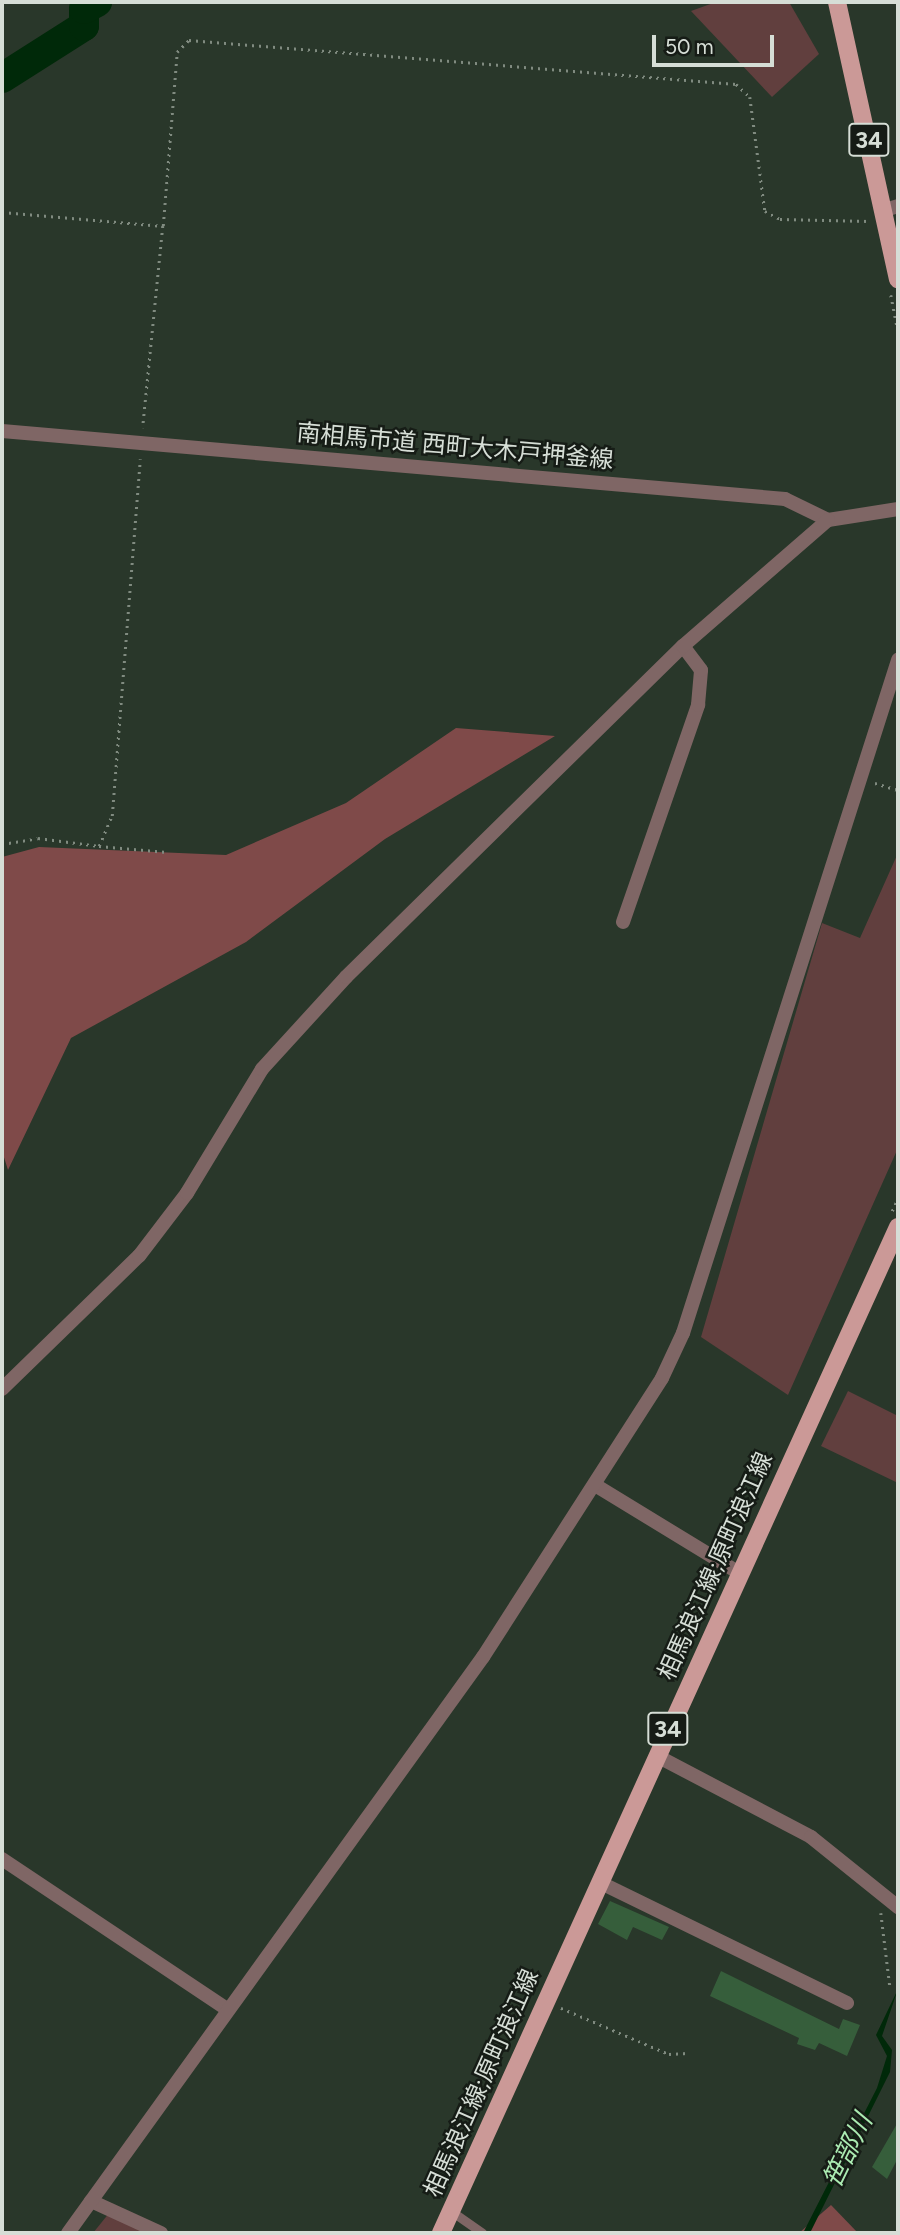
<!DOCTYPE html>
<html>
<head>
<meta charset="utf-8">
<style>
  body { margin:0 }
  #map { position:relative; width:900px; height:2235px; overflow:hidden; background:#29372a; font-family:Figtree,"Noto Sans JP",sans-serif }
  div>[style] { position:absolute }
  .green>* { inset:0; background:#613f3e }
  .forest>* { inset:0; background:#7f4a49 }
  .water>* { inset:0; background:#002909 }
  .river>* { height:30px; margin:-15px; padding:0 15px; transform-origin:15px; border-radius:15px; background:#002909 }
  .building>* { inset:0; background:#365e3b }
  .path>* { height:2.5px; margin-top:-1.25px; transform-origin:0; background:repeating-linear-gradient(90deg,#808b80 0 2px,transparent 0 7px) }
  .service>* { height:9px; margin:-4.5px; padding:0 4.5px; transform-origin:4.5px; border-radius:4.5px; background:#7f6665 }
  .minor>* { height:14px; margin:-7px; padding:0 7px; transform-origin:7px; border-radius:7px; background:#7f6665 }
  .tertiary>* { height:14px; margin:-7px; padding:0 7px; transform-origin:7px; border-radius:7px; background:#7f6665 }
  .primary>* { height:18px; margin:-9px; padding:0 9px; transform-origin:9px; border-radius:9px; background:#cb9997 }
  span { translate:-50% -50%; white-space:nowrap; text-align:center; line-height:1.15; -webkit-text-stroke:5px #161c16; paint-order:stroke }
  .shield-label span { padding:2px 5px; background:#161c16; border:2px solid; border-radius:5px; -webkit-text-stroke-width:0 }
  .shield-label { font-size:23px; color:#d6ded6; font-weight:700 }
  .street-label { font-size:24px; color:#d6ded6 }
  .water-label { font-size:26px; color:#abebb2; font-style:italic }
  .frame { position:absolute; inset:0; border:4px solid #d6ded6; pointer-events:none }
  .scale { position:absolute; left:652px; top:35px; width:122px; height:32px; box-sizing:border-box; border:4px solid #d6ded6; border-top:0; padding-left:9px; font-size:21px; line-height:24px; white-space:nowrap; color:#d6ded6; -webkit-text-stroke:5px #161c16; paint-order:stroke }
</style>
</head>
<body>
<div id="map">
  <div class="green">
    <div style="clip-path:polygon(716px 2px,789px 2px,819px 54px,772px 97px,691px 11px)"></div>
    <div style="clip-path:polygon(898px 853px,898px 1148px,788px 1395px,701px 1337px,822px 923px,860px 938px)"></div>
    <div style="clip-path:polygon(848px 1391px,898px 1416px,898px 1483px,821px 1446px)"></div>
    <div style="clip-path:polygon(110px 2212px,152px 2233px,93px 2233px)"></div>
  </div>
  <div class="forest">
    <div style="clip-path:polygon(456px 728px,555px 736px,385px 839px,246px 942px,71px 1038px,8px 1170px,2px 1151px,2px 857px,39px 847px,226px 855px,346px 803px)"></div>
    <div style="clip-path:polygon(831px 2205px,858px 2233px,799px 2233px)"></div>
  </div>
  <div class="water">
    <div style="clip-path:polygon(97px 2px,105px 2px,85px 12px,93px 24px,2px 81px,35px 51px,80px 25px,84px 9px)"></div>
    <div style="clip-path:polygon(898px 1989px,882px 2036px,892px 2050px,890px 2072px,810px 2233px,803px 2233px,877px 2088px,887px 2056px,876px 2035px)"></div>
  </div>
  <div class="river">
    <div style="left:2px;top:78px;width:97px;rotate:-32.4deg"></div>
    <div style="left:84px;top:26px;width:17px;rotate:-90deg"></div>
    <div style="left:84px;top:9px;width:15px;rotate:-28deg"></div>
  </div>
  <div class="building">
    <div style="clip-path:polygon(610px 1901px,669px 1927px,662px 1940px,633px 1927px,627px 1940px,598px 1924px)"></div>
    <div style="clip-path:polygon(721px 1971px,839px 2029px,843px 2019px,860px 2025px,847px 2056px,819px 2043px,815px 2050px,797px 2044px,799px 2038px,710px 1996px)"></div>
    <div style="clip-path:polygon(898px 2122px,898px 2158px,887px 2179px,872px 2167px)"></div>
  </div>
  <div class="path">
    <div style="left:2px;top:212px;width:162px;rotate:5deg"></div>
    <div style="left:163px;top:226px;width:203px;rotate:95.7deg"></div>
    <div style="left:163px;top:226px;width:175px;rotate:-85.4deg"></div>
    <div style="left:177px;top:52px;width:17px;rotate:-45deg"></div>
    <div style="left:189px;top:40px;width:549px;rotate:4.6deg"></div>
    <div style="left:736px;top:84px;width:19px;rotate:43deg"></div>
    <div style="left:750px;top:97px;width:115px;rotate:82.5deg"></div>
    <div style="left:765px;top:211px;width:17px;rotate:28deg"></div>
    <div style="left:780px;top:219px;width:89px;rotate:1.3deg"></div>
    <div style="left:891px;top:295px;width:38px;rotate:79deg"></div>
    <div style="left:875px;top:783px;width:24px;rotate:17deg"></div>
    <div style="left:2px;top:844px;width:36px;rotate:-9deg"></div>
    <div style="left:38px;top:838px;width:62px;rotate:7.5deg"></div>
    <div style="left:99px;top:846px;width:33px;rotate:-67deg"></div>
    <div style="left:112px;top:816px;width:358px;rotate:-85.5deg"></div>
    <div style="left:99px;top:846px;width:68px;rotate:5deg"></div>
    <div style="left:892px;top:1211px;width:14px;rotate:-65deg"></div>
    <div style="left:881px;top:1913px;width:74px;rotate:83deg"></div>
    <div style="left:561px;top:2008px;width:117px;rotate:23.1deg"></div>
    <div style="left:669px;top:2054px;width:19px;rotate:-3deg"></div>
  </div>
  <div class="service">
    <div style="left:451px;top:2211px;width:38px;rotate:35deg"></div>
  </div>
  <div class="minor">
    <div style="left:885px;top:210px;width:14px;rotate:-17deg"></div>
    <div style="left:2px;top:431px;width:786px;rotate:4.96deg"></div>
    <div style="left:785px;top:499px;width:48px;rotate:26deg"></div>
    <div style="left:828px;top:520px;width:71px;rotate:-8.9deg"></div>
    <div style="left:623px;top:922px;width:230px;rotate:-70.9deg"></div>
    <div style="left:698px;top:705px;width:35px;rotate:-85deg"></div>
    <div style="left:701px;top:670px;width:30px;rotate:-127deg"></div>
    <div style="left:2px;top:1389px;width:191px;rotate:-44.2deg"></div>
    <div style="left:139px;top:1256px;width:79px;rotate:-52.7deg"></div>
    <div style="left:187px;top:1193px;width:145px;rotate:-58.8deg"></div>
    <div style="left:262px;top:1069px;width:125px;rotate:-47.6deg"></div>
    <div style="left:346px;top:977px;width:472px;rotate:-44.5deg"></div>
    <div style="left:683px;top:646px;width:192px;rotate:-41deg"></div>
    <div style="left:595px;top:1485px;width:169px;rotate:31.4deg"></div>
    <div style="left:2px;top:1859px;width:270px;rotate:33.7deg"></div>
    <div style="left:599px;top:1882px;width:276px;rotate:26deg"></div>
    <div style="left:91px;top:2201px;width:77px;rotate:24.6deg"></div>
    <div style="left:68px;top:2233px;width:710px;rotate:-54.23deg"></div>
    <div style="left:483px;top:1657px;width:331px;rotate:-57.3deg"></div>
    <div style="left:662px;top:1378px;width:50px;rotate:-65deg"></div>
    <div style="left:683px;top:1333px;width:707px;rotate:-72.28deg"></div>
  </div>
  <div class="tertiary">
    <div style="left:657px;top:1756px;width:174px;rotate:27.7deg"></div>
    <div style="left:811px;top:1837px;width:112px;rotate:38.8deg"></div>
  </div>
  <div class="primary">
    <div style="left:837px;top:2px;width:284px;rotate:77.6deg"></div>
    <div style="left:441px;top:2233px;width:1105px;rotate:-65.57deg"></div>
  </div>
  <div class="shield-label">
    <span style="left:869px;top:140px">34</span>
    <span style="left:668px;top:1729px">34</span>
  </div>
  <div class="street-label">
    <span style="left:455px;top:446px;rotate:5deg">南相馬市道 西町大木戸押釜線</span>
    <span style="left:715px;top:1566px;rotate:-66deg">相馬浪江線;原町浪江線</span>
    <span style="left:481px;top:2083px;rotate:-66deg">相馬浪江線;原町浪江線</span>
  </div>
  <div class="water-label">
    <span style="left:848px;top:2151px;rotate:-64deg">笹部川</span>
  </div>
  <div class="frame"></div>
  <div class="scale">50 m</div>
</div>
</body>
</html>
